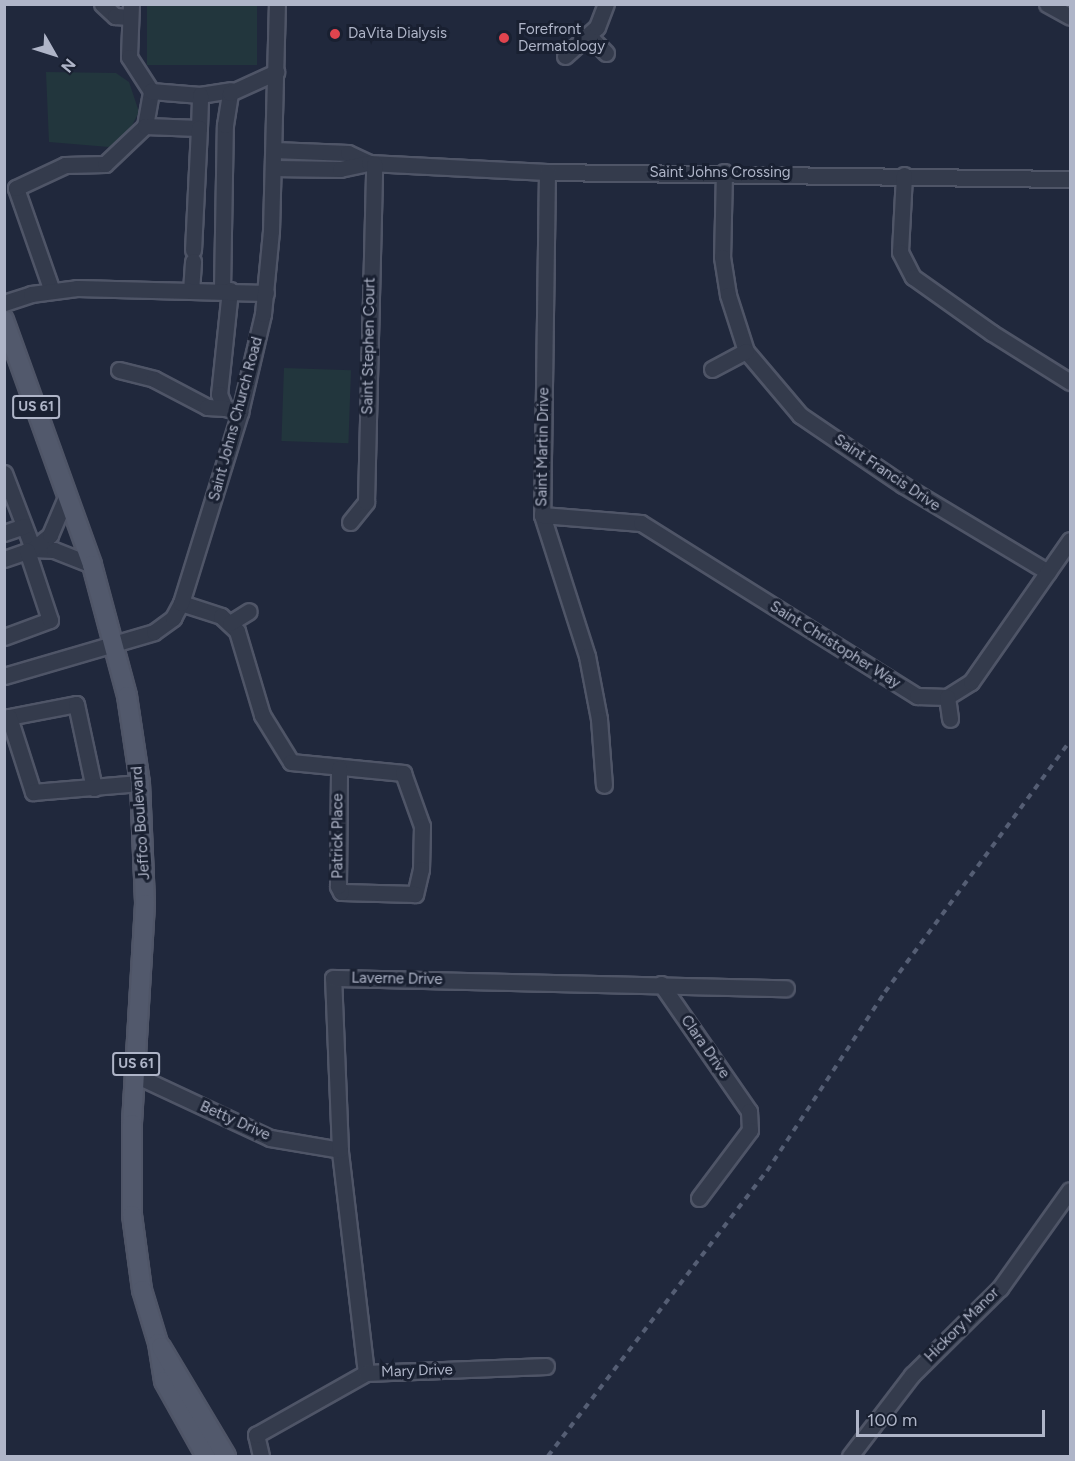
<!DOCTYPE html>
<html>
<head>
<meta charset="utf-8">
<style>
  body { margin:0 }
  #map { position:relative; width:1075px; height:1461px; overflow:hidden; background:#20283c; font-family:Figtree,sans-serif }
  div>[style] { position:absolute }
  .green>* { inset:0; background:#22363d; transform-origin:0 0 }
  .roads { filter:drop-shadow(2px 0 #4f5567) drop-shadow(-2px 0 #4f5567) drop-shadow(0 2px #4f5567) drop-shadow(0 -2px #4f5567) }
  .minor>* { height:15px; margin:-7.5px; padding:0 7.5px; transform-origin:7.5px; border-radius:7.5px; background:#343b4c }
  .major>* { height:18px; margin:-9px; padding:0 9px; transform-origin:9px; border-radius:9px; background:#52596c }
  .rail>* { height:4px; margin-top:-2px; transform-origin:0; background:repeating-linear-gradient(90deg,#555e74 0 6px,transparent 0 12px) }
  .dots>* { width:16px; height:16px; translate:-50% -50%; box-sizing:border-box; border:3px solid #192031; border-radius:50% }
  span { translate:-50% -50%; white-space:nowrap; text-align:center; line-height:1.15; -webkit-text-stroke:6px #192031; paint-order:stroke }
  .shield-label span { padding:2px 4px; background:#192031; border:2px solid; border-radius:4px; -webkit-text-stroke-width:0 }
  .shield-label { font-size:14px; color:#afb5c8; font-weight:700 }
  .poi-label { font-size:15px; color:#afb5c8 }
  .left { translate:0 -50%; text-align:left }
  .street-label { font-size:15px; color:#afb5c8 }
  .frame { position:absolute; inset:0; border:6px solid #afb5c8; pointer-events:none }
  .north { position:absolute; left:24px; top:24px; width:60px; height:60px; -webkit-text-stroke:4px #192031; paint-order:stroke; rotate:129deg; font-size:16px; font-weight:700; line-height:24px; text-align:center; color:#afb5c8 }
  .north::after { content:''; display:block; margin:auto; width:21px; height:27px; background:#afb5c8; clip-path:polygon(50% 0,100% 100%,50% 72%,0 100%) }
  .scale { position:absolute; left:856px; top:1410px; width:189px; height:27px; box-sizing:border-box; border:3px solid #afb5c8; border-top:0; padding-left:8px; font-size:18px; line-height:21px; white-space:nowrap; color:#afb5c8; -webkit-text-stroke:4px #192031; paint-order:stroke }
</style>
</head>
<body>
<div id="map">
  <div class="green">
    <div style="left:147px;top:5px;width:110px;height:60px"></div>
    <div style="clip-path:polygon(46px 72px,116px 73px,129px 82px,139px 112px,126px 137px,109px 147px,49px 142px)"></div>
    <div style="left:284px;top:368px;width:67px;height:73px;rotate:2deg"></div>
  </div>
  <div class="roads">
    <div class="minor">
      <div style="left:102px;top:4px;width:18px;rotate:43deg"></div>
      <div style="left:115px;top:16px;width:15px;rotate:4deg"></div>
      <div style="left:131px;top:4px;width:53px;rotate:92.2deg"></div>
      <div style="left:129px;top:57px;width:40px;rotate:57.1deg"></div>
      <div style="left:1047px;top:4px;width:26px;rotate:29deg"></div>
      <div style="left:589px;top:36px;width:24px;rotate:45deg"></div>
      <div style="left:565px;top:56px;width:43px;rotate:-42.2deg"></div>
      <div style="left:597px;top:27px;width:25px;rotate:-69deg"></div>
      <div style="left:145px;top:126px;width:36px;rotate:-80deg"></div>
      <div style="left:151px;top:91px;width:49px;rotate:4.7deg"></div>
      <div style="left:200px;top:95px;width:31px;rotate:-9deg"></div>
      <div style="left:199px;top:128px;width:33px;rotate:-88deg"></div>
      <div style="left:274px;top:150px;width:74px;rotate:2.3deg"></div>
      <div style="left:348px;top:153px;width:23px;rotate:25deg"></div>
      <div style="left:274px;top:168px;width:66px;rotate:0.9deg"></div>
      <div style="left:340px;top:169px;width:30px;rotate:-12deg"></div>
      <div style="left:369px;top:163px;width:178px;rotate:2.9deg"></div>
      <div style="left:547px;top:172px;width:523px;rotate:0.77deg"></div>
      <div style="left:547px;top:172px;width:343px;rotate:90.8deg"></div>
      <div style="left:542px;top:515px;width:148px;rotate:72.3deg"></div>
      <div style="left:587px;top:656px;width:64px;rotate:79.2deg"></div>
      <div style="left:599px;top:719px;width:66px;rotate:85.7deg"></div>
      <div style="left:724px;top:172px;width:85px;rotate:91.3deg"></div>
      <div style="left:722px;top:257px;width:38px;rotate:81deg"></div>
      <div style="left:728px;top:295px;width:59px;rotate:72.2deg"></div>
      <div style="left:746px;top:351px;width:84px;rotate:49.8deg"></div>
      <div style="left:800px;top:415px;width:125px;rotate:34.2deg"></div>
      <div style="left:903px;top:485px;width:169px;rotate:31deg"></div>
      <div style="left:904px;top:175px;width:77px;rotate:93deg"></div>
      <div style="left:900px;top:252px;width:28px;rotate:63deg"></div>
      <div style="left:913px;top:277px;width:97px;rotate:35.3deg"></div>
      <div style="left:992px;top:333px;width:92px;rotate:32.1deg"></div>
      <div style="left:222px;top:290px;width:165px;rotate:-89deg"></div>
      <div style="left:225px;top:125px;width:32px;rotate:-81deg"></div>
      <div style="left:230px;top:93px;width:51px;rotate:-24.5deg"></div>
      <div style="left:230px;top:290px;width:105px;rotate:96deg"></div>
      <div style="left:219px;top:394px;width:15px;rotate:67deg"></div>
      <div style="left:225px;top:408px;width:16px;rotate:15deg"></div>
      <div style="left:52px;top:291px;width:109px;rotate:-109.3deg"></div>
      <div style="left:16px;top:188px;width:54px;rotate:-25.1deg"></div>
      <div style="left:65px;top:165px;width:40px;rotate:-1.4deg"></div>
      <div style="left:105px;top:164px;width:55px;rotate:-43.5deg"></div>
      <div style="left:145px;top:126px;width:54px;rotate:2.1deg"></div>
      <div style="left:199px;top:128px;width:122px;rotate:92.8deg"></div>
      <div style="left:191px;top:291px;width:30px;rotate:-86deg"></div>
      <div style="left:4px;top:303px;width:28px;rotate:-18deg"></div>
      <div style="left:31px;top:294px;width:46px;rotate:-7.4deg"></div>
      <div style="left:77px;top:288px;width:189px;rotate:1.5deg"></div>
      <div style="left:712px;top:369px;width:38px;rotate:-28deg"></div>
      <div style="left:119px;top:370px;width:36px;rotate:14deg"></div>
      <div style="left:154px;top:379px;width:60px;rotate:27.8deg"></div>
      <div style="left:207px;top:407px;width:18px;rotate:3deg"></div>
      <div style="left:4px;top:473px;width:81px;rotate:69.1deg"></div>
      <div style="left:542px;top:515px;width:99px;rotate:4.6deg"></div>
      <div style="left:641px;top:523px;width:326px;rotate:32.1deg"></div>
      <div style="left:917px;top:696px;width:30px;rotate:2deg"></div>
      <div style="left:947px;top:697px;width:28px;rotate:-32deg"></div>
      <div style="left:971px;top:682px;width:173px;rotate:-55.1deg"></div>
      <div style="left:350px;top:522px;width:26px;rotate:-51deg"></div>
      <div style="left:366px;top:502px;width:338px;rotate:-88.6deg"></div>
      <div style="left:4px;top:533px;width:21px;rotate:-19deg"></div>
      <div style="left:33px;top:549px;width:21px;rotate:3deg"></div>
      <div style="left:54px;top:550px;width:41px;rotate:21.5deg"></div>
      <div style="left:4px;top:559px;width:31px;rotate:-19deg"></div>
      <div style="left:33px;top:549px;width:22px;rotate:-39deg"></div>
      <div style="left:50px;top:535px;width:43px;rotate:-67deg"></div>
      <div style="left:181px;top:603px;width:42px;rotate:18deg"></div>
      <div style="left:221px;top:616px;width:22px;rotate:43deg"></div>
      <div style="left:237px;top:631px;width:88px;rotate:73.4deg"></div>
      <div style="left:262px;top:715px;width:55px;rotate:58.3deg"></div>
      <div style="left:291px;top:762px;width:113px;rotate:5.6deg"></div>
      <div style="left:403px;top:773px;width:56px;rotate:70.3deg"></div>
      <div style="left:422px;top:826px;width:43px;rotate:91.3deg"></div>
      <div style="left:421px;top:869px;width:26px;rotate:103deg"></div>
      <div style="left:415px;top:894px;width:74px;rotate:-178.5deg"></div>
      <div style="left:341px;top:892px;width:7px;rotate:-117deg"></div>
      <div style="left:338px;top:886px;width:118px;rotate:-89.5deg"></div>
      <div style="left:230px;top:623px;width:22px;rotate:-32deg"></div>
      <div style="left:4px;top:637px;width:49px;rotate:-20.3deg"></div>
      <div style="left:50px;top:620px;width:73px;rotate:-108.4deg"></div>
      <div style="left:4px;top:676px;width:156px;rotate:-16.3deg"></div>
      <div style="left:154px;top:632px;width:24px;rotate:-36deg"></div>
      <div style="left:173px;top:618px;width:17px;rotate:-62deg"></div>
      <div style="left:181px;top:603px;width:200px;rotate:-72.8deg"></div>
      <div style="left:240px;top:412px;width:101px;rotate:-76.8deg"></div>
      <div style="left:263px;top:314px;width:83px;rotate:-84.5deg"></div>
      <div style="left:271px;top:231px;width:227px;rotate:-88.5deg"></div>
      <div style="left:947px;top:697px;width:22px;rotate:82deg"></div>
      <div style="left:9px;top:717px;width:68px;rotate:-11deg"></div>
      <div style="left:76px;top:704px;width:86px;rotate:77.9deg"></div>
      <div style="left:4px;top:718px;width:5px;rotate:-11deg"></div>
      <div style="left:9px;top:717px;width:79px;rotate:72.3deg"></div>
      <div style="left:33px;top:792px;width:107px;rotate:-4.8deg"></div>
      <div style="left:661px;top:984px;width:155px;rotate:55.3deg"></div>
      <div style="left:749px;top:1111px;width:19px;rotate:87deg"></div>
      <div style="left:750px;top:1130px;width:85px;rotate:126.9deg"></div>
      <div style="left:135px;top:1075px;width:149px;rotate:25deg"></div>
      <div style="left:270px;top:1138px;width:71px;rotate:9.7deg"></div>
      <div style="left:366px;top:1373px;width:225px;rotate:-96.7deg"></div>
      <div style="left:340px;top:1150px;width:172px;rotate:-92.3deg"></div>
      <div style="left:333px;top:978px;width:453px;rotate:1.3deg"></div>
      <div style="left:261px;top:1456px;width:22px;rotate:-103deg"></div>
      <div style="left:256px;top:1435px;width:126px;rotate:-29.4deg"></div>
      <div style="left:366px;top:1373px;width:180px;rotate:-2.2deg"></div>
      <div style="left:850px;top:1456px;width:102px;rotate:-52.6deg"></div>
      <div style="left:912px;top:1375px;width:124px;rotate:-44.7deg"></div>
      <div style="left:1000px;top:1288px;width:120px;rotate:-54.5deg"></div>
    </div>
    <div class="major">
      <div style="left:4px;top:320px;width:260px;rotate:70.2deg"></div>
      <div style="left:92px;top:565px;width:136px;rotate:75deg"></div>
      <div style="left:127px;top:696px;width:88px;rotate:81.5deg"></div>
      <div style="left:140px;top:783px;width:121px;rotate:87.6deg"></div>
      <div style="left:145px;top:904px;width:220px;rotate:93.4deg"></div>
      <div style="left:132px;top:1124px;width:91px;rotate:90deg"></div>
      <div style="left:132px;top:1215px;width:76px;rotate:82.4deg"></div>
      <div style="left:142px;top:1290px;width:55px;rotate:73.2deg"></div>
      <div style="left:158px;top:1343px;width:38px;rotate:81deg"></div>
      <div style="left:164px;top:1381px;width:86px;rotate:60.8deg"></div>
      <div style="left:161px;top:1347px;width:127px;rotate:59.2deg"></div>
    </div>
  </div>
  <div class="rail">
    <div style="left:548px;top:1456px;width:359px;rotate:-52.5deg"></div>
    <div style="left:767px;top:1171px;width:214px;rotate:-56.6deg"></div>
    <div style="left:885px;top:992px;width:312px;rotate:-53.6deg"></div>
  </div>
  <div class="dots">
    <div style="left:335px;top:34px;background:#e0444e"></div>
    <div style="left:504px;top:38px;background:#e0444e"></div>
  </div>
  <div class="shield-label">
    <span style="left:36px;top:407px">US 61</span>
    <span style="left:136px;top:1064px">US 61</span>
  </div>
  <div class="poi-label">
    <span class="left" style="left:518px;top:38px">Forefront<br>Dermatology</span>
    <span class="left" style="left:348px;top:34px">DaVita Dialysis</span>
  </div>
  <div class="street-label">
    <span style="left:720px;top:173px">Saint Johns Crossing</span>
    <span style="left:369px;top:346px;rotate:-89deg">Saint Stephen Court</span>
    <span style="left:236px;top:419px;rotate:-75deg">Saint Johns Church Road</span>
    <span style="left:543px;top:447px;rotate:-89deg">Saint Martin Drive</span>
    <span style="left:887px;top:473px;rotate:34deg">Saint Francis Drive</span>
    <span style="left:835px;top:645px;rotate:32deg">Saint Christopher Way</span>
    <span style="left:141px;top:823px;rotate:-94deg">Jeffco Boulevard</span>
    <span style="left:338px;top:836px;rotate:-90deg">Patrick Place</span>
    <span style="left:397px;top:979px;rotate:1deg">Laverne Drive</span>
    <span style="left:705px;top:1047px;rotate:55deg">Clara Drive</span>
    <span style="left:235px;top:1121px;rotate:24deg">Betty Drive</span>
    <span style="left:962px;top:1325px;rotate:-45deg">Hickory Manor</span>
    <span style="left:417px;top:1371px;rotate:-2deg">Mary Drive</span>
  </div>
  <div class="frame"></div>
  <div class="north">N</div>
  <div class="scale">100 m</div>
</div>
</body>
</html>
